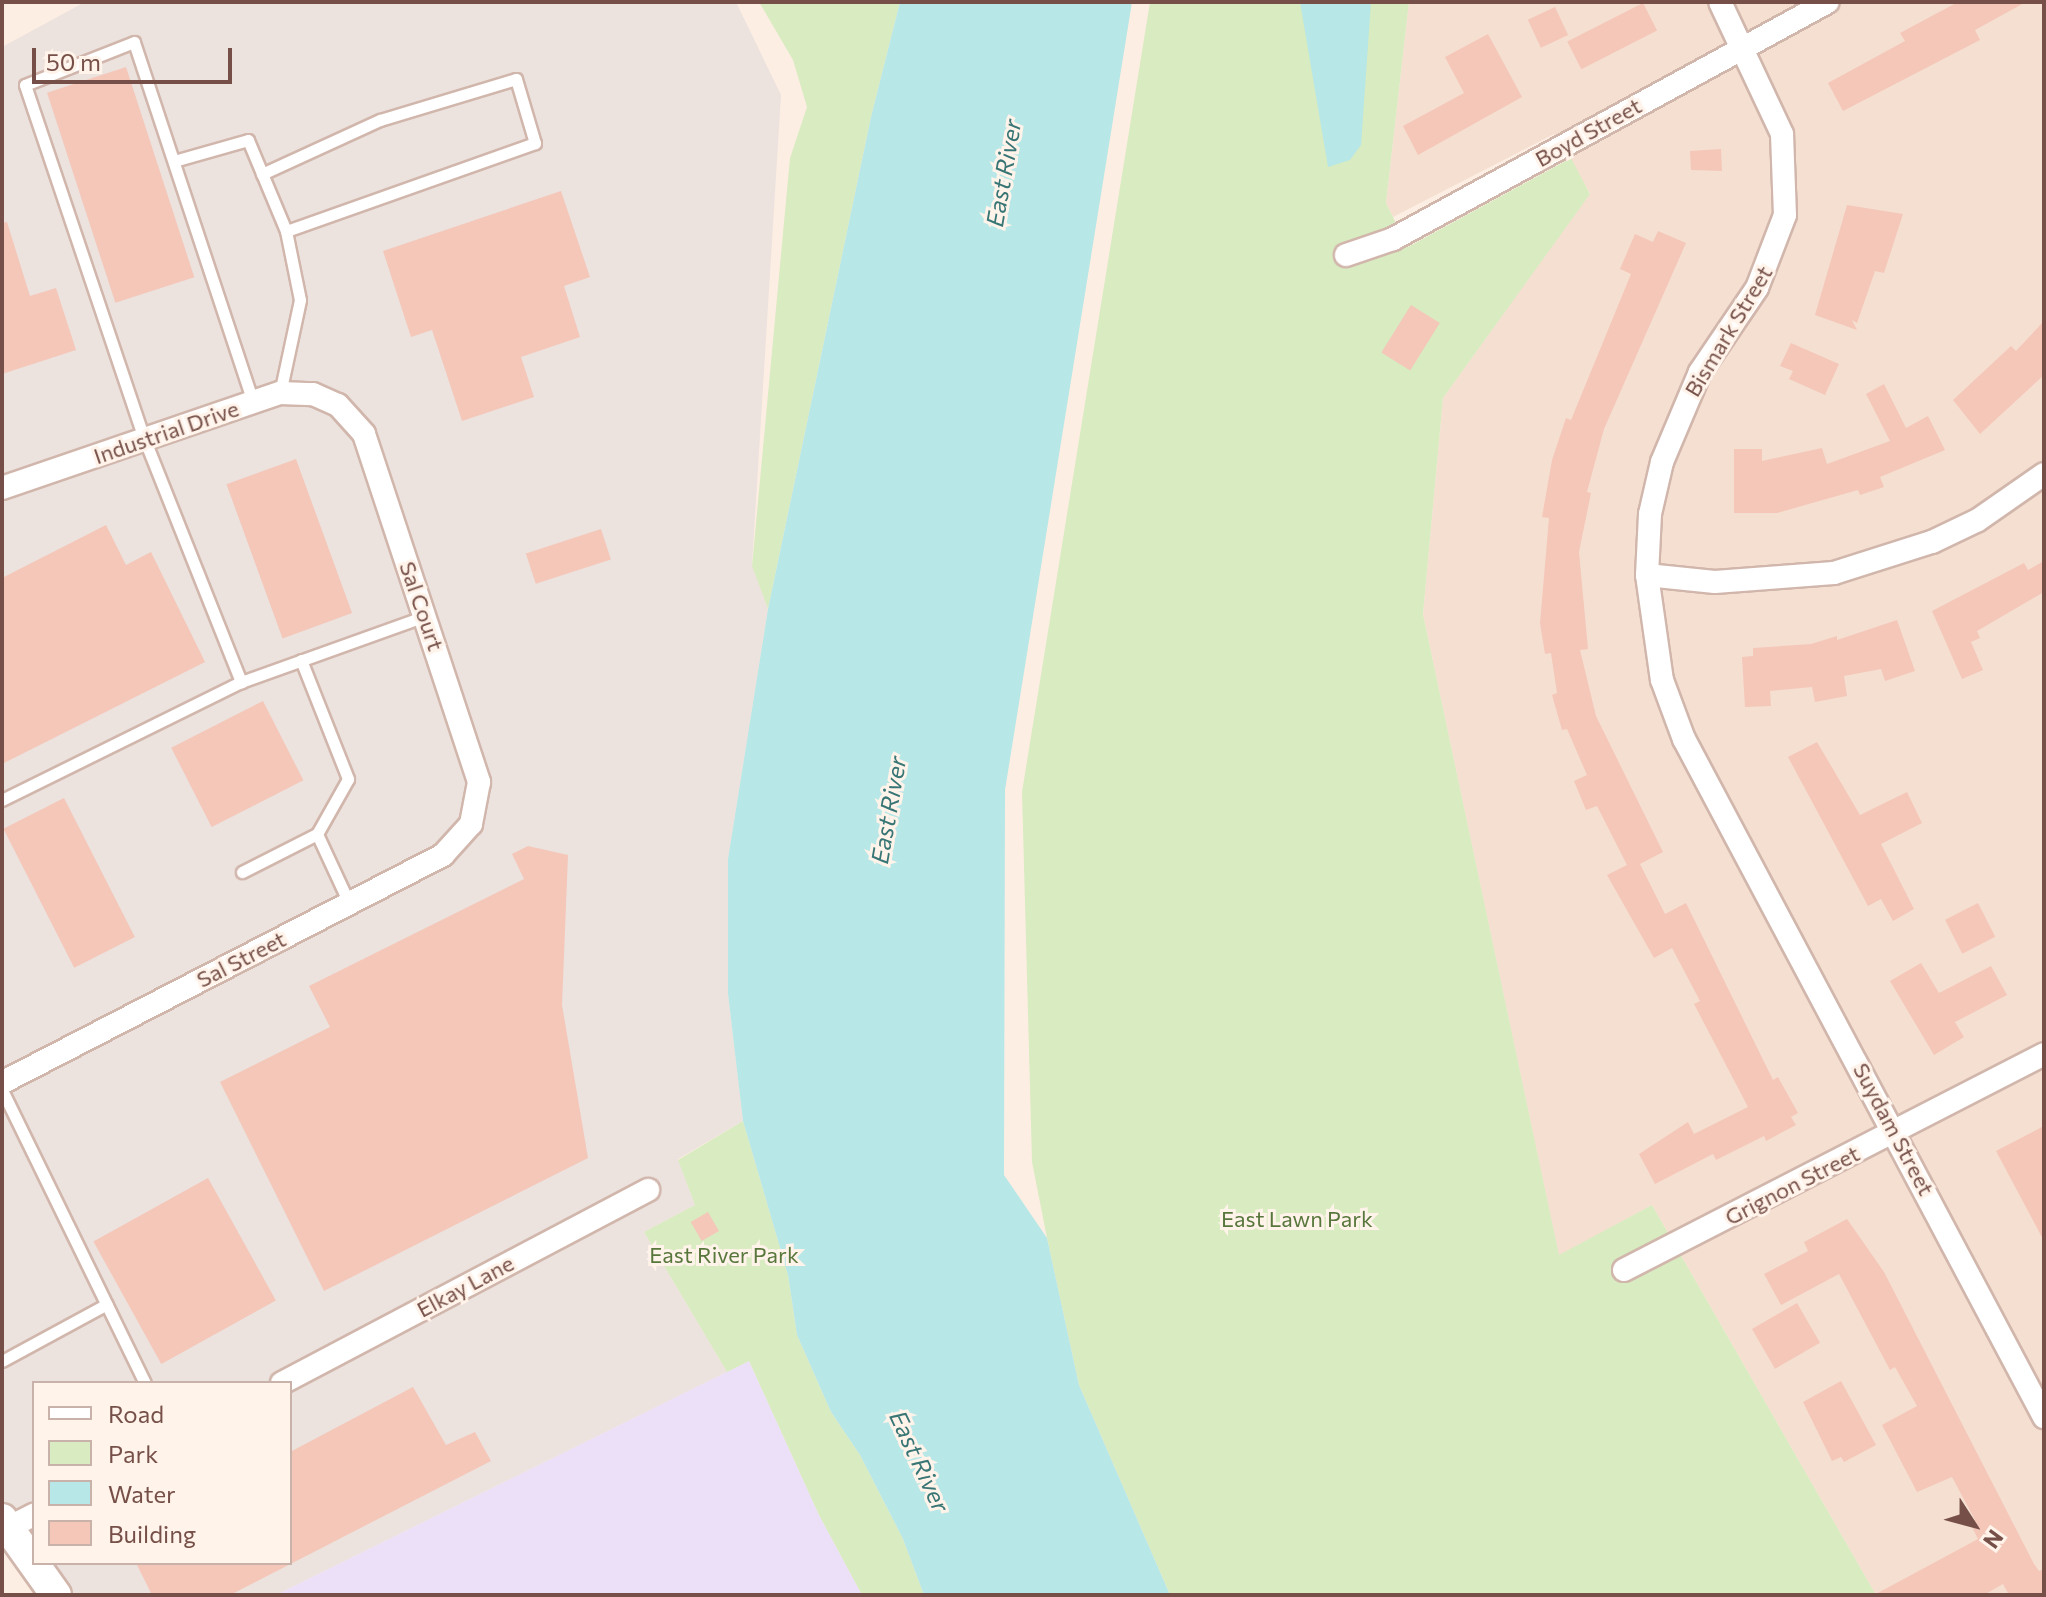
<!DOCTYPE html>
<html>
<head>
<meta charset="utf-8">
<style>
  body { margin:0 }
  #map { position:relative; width:2046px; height:1597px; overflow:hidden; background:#fdeee3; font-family:Commissioner,sans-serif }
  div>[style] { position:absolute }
  .residential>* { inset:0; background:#f5dfd1 }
  .industrial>* { inset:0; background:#ece2de }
  .education>* { inset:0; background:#ece0f9 }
  .green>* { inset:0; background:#d9ebc1 }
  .water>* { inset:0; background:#b7e7e6 }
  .building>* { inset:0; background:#f4c7b9; transform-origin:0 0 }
  .roads { filter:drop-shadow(2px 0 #d1b6ac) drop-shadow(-2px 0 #d1b6ac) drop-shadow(0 2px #d1b6ac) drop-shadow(0 -2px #d1b6ac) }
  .lane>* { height:11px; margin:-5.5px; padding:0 5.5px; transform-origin:5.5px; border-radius:5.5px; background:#fff }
  .street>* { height:22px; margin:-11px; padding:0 11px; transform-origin:11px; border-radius:11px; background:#fff }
  .secondary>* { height:30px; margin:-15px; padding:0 15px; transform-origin:15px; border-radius:15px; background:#fff }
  span { translate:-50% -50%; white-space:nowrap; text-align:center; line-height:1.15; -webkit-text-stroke:6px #fff3ea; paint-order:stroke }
  .street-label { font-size:22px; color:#765048 }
  .park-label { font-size:22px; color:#58773c }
  .water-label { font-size:24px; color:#387575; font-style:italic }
  .frame { position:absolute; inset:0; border:4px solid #765048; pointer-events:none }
  .legend { position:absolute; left:32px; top:1381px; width:260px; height:184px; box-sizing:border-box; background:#fff3ea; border:2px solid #c8b2a9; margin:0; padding:10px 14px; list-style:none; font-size:24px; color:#765048 }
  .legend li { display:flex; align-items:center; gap:16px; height:40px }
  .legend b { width:40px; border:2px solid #c8b2a9 }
  .north { position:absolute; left:1934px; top:1485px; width:80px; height:80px; -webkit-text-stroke:6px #fff3ea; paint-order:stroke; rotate:126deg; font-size:22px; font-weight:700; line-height:32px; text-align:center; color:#765048 }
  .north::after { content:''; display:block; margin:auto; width:28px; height:36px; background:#765048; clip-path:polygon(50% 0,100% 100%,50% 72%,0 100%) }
  .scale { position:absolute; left:32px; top:48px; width:200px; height:36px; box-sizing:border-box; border:4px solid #765048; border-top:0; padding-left:10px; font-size:24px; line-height:28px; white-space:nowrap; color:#765048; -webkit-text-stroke:6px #fff3ea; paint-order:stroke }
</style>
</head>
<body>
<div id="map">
  <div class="residential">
    <div style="clip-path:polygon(1409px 2px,2044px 2px,2044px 1595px,1876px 1595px,1652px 1205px,1559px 1256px,1423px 614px,1443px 398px,1590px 193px,1554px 134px,1393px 217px,1386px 203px)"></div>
  </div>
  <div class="industrial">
    <div style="clip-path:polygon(evenodd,85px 2px,736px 2px,781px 95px,752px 565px,768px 609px,728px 859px,728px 994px,743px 1121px,678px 1159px,695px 1205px,644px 1232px,727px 1372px,276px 1595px,56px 1595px,2px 1531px,2px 47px,85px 2px,34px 1383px,290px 1383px,290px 1563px,34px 1563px,34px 1383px)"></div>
  </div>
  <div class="education">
    <div style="clip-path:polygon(749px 1361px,819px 1515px,862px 1595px,276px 1595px)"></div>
  </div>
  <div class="green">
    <div style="clip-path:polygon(759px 2px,900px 2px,871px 117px,768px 609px,752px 566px,790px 158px,807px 107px,793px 60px)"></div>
    <div style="clip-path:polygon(1150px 2px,1409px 2px,1386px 203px,1408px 247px,1571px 158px,1590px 194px,1443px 398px,1423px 614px,1559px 1255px,1652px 1205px,1876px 1595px,1170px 1595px,1079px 1385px,1047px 1238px,1032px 1162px,1022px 792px)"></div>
    <div style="clip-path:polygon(743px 1121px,788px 1275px,797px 1335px,831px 1412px,860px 1455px,903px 1539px,924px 1595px,862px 1595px,819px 1515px,749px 1361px,727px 1372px,644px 1232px,695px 1205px,678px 1160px)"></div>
  </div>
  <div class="water">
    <div style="clip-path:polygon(900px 2px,1132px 2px,1005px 790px,1004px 1175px,1047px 1238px,1079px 1385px,1170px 1595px,924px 1595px,903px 1539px,860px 1455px,831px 1412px,797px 1335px,788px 1275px,743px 1121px,728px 994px,728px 859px,768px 609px,871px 117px)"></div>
    <div style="clip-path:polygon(1300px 2px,1371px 2px,1361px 145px,1350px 160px,1328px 167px)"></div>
  </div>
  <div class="building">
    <div style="clip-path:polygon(1958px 2px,2026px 2px,1975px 30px,1980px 40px,1843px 111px,1828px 83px,1905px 41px,1900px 33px)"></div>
    <div style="left:1643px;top:3px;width:31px;height:85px;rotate:63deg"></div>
    <div style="left:1555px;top:7px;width:31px;height:30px;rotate:65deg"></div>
    <div style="clip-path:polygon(1488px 34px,1522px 97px,1418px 155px,1403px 126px,1464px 93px,1445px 57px)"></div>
    <div style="left:126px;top:67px;width:221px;height:83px;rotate:72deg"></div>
    <div style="clip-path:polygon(1721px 149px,1722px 171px,1691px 170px,1690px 151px)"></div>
    <div style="clip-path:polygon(561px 191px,590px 277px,564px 286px,580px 337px,521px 357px,534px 397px,462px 421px,432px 330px,411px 337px,383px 251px)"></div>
    <div style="clip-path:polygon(1847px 205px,1903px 214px,1884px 273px,1875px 271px,1857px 323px,1852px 320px,1857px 330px,1815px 315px)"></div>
    <div style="clip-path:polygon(7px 222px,30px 296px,56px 288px,76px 350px,2px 374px,2px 223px)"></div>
    <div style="clip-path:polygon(1658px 231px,1686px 243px,1604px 429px,1587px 492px,1591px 493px,1579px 552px,1588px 649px,1580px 650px,1596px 716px,1663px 852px,1640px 864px,1665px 914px,1686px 903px,1773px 1080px,1778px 1077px,1798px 1113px,1791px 1117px,1796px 1125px,1766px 1141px,1764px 1136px,1716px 1160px,1713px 1154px,1655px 1184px,1639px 1154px,1688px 1122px,1694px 1134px,1748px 1107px,1694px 1004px,1700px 1001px,1672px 948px,1654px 958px,1607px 875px,1627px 865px,1597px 806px,1586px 810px,1574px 781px,1587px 775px,1567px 729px,1562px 730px,1552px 695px,1557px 693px,1551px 653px,1545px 654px,1540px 623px,1549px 518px,1542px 517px,1552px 460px,1566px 418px,1571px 420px,1631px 274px,1620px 269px,1635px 234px,1653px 242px)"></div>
    <div style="left:1411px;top:305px;width:34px;height:56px;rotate:32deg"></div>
    <div style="clip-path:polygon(2044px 321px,2044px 375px,1980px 434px,1953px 400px,2011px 346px,2016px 351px)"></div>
    <div style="clip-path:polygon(1791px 343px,1839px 364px,1825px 395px,1789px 379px,1793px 371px,1780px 366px)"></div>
    <div style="clip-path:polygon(1884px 384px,1906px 428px,1928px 416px,1945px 450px,1880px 477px,1884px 487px,1860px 495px,1858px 490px,1777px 513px,1734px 513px,1734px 449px,1762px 449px,1762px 461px,1822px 448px,1827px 464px,1890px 441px,1866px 394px)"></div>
    <div style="left:296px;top:459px;width:164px;height:74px;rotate:70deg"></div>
    <div style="clip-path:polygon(106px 525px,126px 565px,151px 552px,205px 662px,2px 764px,2px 578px)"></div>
    <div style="left:601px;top:529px;width:32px;height:79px;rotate:72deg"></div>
    <div style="clip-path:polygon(2044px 561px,2044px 592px,1977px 631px,1980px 638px,1971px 642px,1983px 670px,1962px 679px,1932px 611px,2024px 563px,2028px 570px)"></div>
    <div style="clip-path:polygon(1897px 620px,1915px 671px,1885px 681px,1881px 669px,1844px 676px,1847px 696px,1815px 702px,1812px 687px,1770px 691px,1771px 706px,1745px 707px,1742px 657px,1753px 656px,1753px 648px,1811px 644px,1837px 636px,1837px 640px)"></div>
    <div style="left:263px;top:701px;width:89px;height:103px;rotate:63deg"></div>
    <div style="clip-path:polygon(1817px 742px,1860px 815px,1907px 792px,1922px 823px,1881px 844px,1914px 909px,1893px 921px,1881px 899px,1868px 906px,1788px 757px)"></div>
    <div style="left:64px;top:798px;width:156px;height:68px;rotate:63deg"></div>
    <div style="clip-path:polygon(528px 846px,568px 855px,562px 1005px,588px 1158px,324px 1291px,220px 1082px,330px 1027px,309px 986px,524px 879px,512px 854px)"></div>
    <div style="left:1978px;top:903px;width:38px;height:37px;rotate:63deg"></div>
    <div style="clip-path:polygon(1921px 963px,1939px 993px,1991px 966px,2007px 995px,1955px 1022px,1964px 1037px,1934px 1055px,1890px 981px)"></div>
    <div style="clip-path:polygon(2044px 1126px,2044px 1241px,1996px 1151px)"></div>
    <div style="left:208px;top:1178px;width:140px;height:131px;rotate:61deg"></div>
    <div style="left:708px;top:1212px;width:22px;height:20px;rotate:60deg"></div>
    <div style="clip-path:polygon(1847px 1219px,1884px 1272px,2034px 1564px,2039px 1571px,2044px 1569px,2044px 1595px,2009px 1595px,2003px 1584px,1984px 1595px,1874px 1595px,1978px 1539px,1970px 1523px,1975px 1520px,1952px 1477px,1917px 1492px,1882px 1425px,1917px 1406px,1895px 1367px,1890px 1370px,1839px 1274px,1781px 1305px,1764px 1274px,1808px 1251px,1804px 1242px)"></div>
    <div style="left:1797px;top:1303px;width:46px;height:52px;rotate:60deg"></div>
    <div style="clip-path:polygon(1841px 1381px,1876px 1445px,1844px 1462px,1841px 1457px,1832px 1461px,1803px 1402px)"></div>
    <div style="clip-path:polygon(413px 1387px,446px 1445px,475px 1432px,491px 1461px,230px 1595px,152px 1595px,136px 1563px,290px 1563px,290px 1452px)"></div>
  </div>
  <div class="roads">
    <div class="lane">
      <div style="left:174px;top:161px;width:77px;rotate:-15.8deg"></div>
      <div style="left:248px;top:140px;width:99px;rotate:67.3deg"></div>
      <div style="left:286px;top:231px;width:70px;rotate:78.5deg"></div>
      <div style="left:300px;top:300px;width:95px;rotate:102.1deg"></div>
      <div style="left:262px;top:174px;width:130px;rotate:-24.6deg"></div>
      <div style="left:380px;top:120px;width:142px;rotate:-16.8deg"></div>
      <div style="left:516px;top:79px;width:67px;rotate:73.5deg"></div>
      <div style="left:535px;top:143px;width:264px;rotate:160.5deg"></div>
      <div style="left:253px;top:402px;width:379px;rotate:-108.3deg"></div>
      <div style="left:134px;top:42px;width:117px;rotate:158.5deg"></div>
      <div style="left:25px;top:85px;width:373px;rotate:71.4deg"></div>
      <div style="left:144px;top:438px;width:263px;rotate:68.3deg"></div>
      <div style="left:241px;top:682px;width:195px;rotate:-19.7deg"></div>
      <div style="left:301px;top:660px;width:128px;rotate:68.4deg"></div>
      <div style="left:348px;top:779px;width:63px;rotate:119.4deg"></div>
      <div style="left:317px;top:834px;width:76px;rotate:65.1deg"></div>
      <div style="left:2px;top:800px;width:267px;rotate:-26.3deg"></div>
      <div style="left:242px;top:872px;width:84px;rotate:-26.9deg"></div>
      <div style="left:2px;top:1090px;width:326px;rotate:64deg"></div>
      <div style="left:2px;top:1361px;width:119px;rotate:-28.5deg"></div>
    </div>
    <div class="street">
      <div style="left:1720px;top:2px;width:146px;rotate:64.8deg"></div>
      <div style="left:1782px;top:134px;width:81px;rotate:87.9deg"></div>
      <div style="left:1785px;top:215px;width:78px;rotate:111deg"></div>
      <div style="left:1757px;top:288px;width:102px;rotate:124.2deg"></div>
      <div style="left:1700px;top:372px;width:98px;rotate:112.9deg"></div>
      <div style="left:1662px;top:462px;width:53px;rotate:103deg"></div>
      <div style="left:1650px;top:514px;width:61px;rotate:92.8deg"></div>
      <div style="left:1647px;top:575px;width:106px;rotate:81.9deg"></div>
      <div style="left:1662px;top:680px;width:63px;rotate:69.6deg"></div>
      <div style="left:1684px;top:739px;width:768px;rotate:62.03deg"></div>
      <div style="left:1346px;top:255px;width:50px;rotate:-18.8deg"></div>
      <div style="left:1393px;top:239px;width:495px;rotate:-28.6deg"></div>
      <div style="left:2px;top:488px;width:294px;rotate:-18.9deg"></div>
      <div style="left:280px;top:393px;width:33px;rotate:2deg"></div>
      <div style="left:313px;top:394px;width:27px;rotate:24deg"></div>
      <div style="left:338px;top:405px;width:39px;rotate:48deg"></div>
      <div style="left:364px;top:434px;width:367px;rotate:71.7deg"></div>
      <div style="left:479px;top:782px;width:43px;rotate:100.8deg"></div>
      <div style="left:471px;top:824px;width:42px;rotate:132.1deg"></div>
      <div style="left:443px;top:855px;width:496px;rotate:152.7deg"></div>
      <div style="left:1647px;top:575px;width:68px;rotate:5.9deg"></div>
      <div style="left:1715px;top:582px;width:119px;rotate:-4.3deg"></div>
      <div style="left:1834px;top:573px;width:103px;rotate:-17.6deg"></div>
      <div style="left:1932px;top:542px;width:51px;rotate:-25.6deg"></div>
      <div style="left:1978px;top:520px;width:80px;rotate:-34.9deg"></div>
      <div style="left:1624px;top:1270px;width:472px;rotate:-27.2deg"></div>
      <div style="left:282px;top:1383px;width:414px;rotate:-27.8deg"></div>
      <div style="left:2px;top:1531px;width:36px;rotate:-27deg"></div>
    </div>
    <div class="secondary">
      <div style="left:2px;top:1519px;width:93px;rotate:54.6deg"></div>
    </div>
  </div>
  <div class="street-label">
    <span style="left:1588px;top:132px;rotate:-29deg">Boyd Street</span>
    <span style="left:1728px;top:331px;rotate:-59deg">Bismark Street</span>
    <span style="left:166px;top:432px;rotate:-19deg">Industrial Drive</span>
    <span style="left:422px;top:606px;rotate:71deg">Sal Court</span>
    <span style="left:241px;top:959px;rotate:-27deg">Sal Street</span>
    <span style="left:1894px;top:1129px;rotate:62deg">Suydam Street</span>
    <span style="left:1792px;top:1185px;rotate:-27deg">Grignon Street</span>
    <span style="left:465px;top:1286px;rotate:-28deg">Elkay Lane</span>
  </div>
  <div class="park-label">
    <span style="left:1297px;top:1219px">East Lawn Park</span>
    <span style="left:724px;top:1255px">East River Park</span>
  </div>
  <div class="water-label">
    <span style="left:1003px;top:173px;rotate:-80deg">East River</span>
    <span style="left:888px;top:810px;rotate:-80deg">East River</span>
    <span style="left:920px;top:1461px;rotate:65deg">East River</span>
  </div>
  <div class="frame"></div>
  <ul class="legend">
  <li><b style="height:10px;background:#fff"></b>Road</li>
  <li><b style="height:22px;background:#d9ebc1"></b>Park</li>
  <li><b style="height:22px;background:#b7e7e6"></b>Water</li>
  <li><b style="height:22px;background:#f4c7b9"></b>Building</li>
  </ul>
  <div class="north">N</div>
  <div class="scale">50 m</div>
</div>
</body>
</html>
